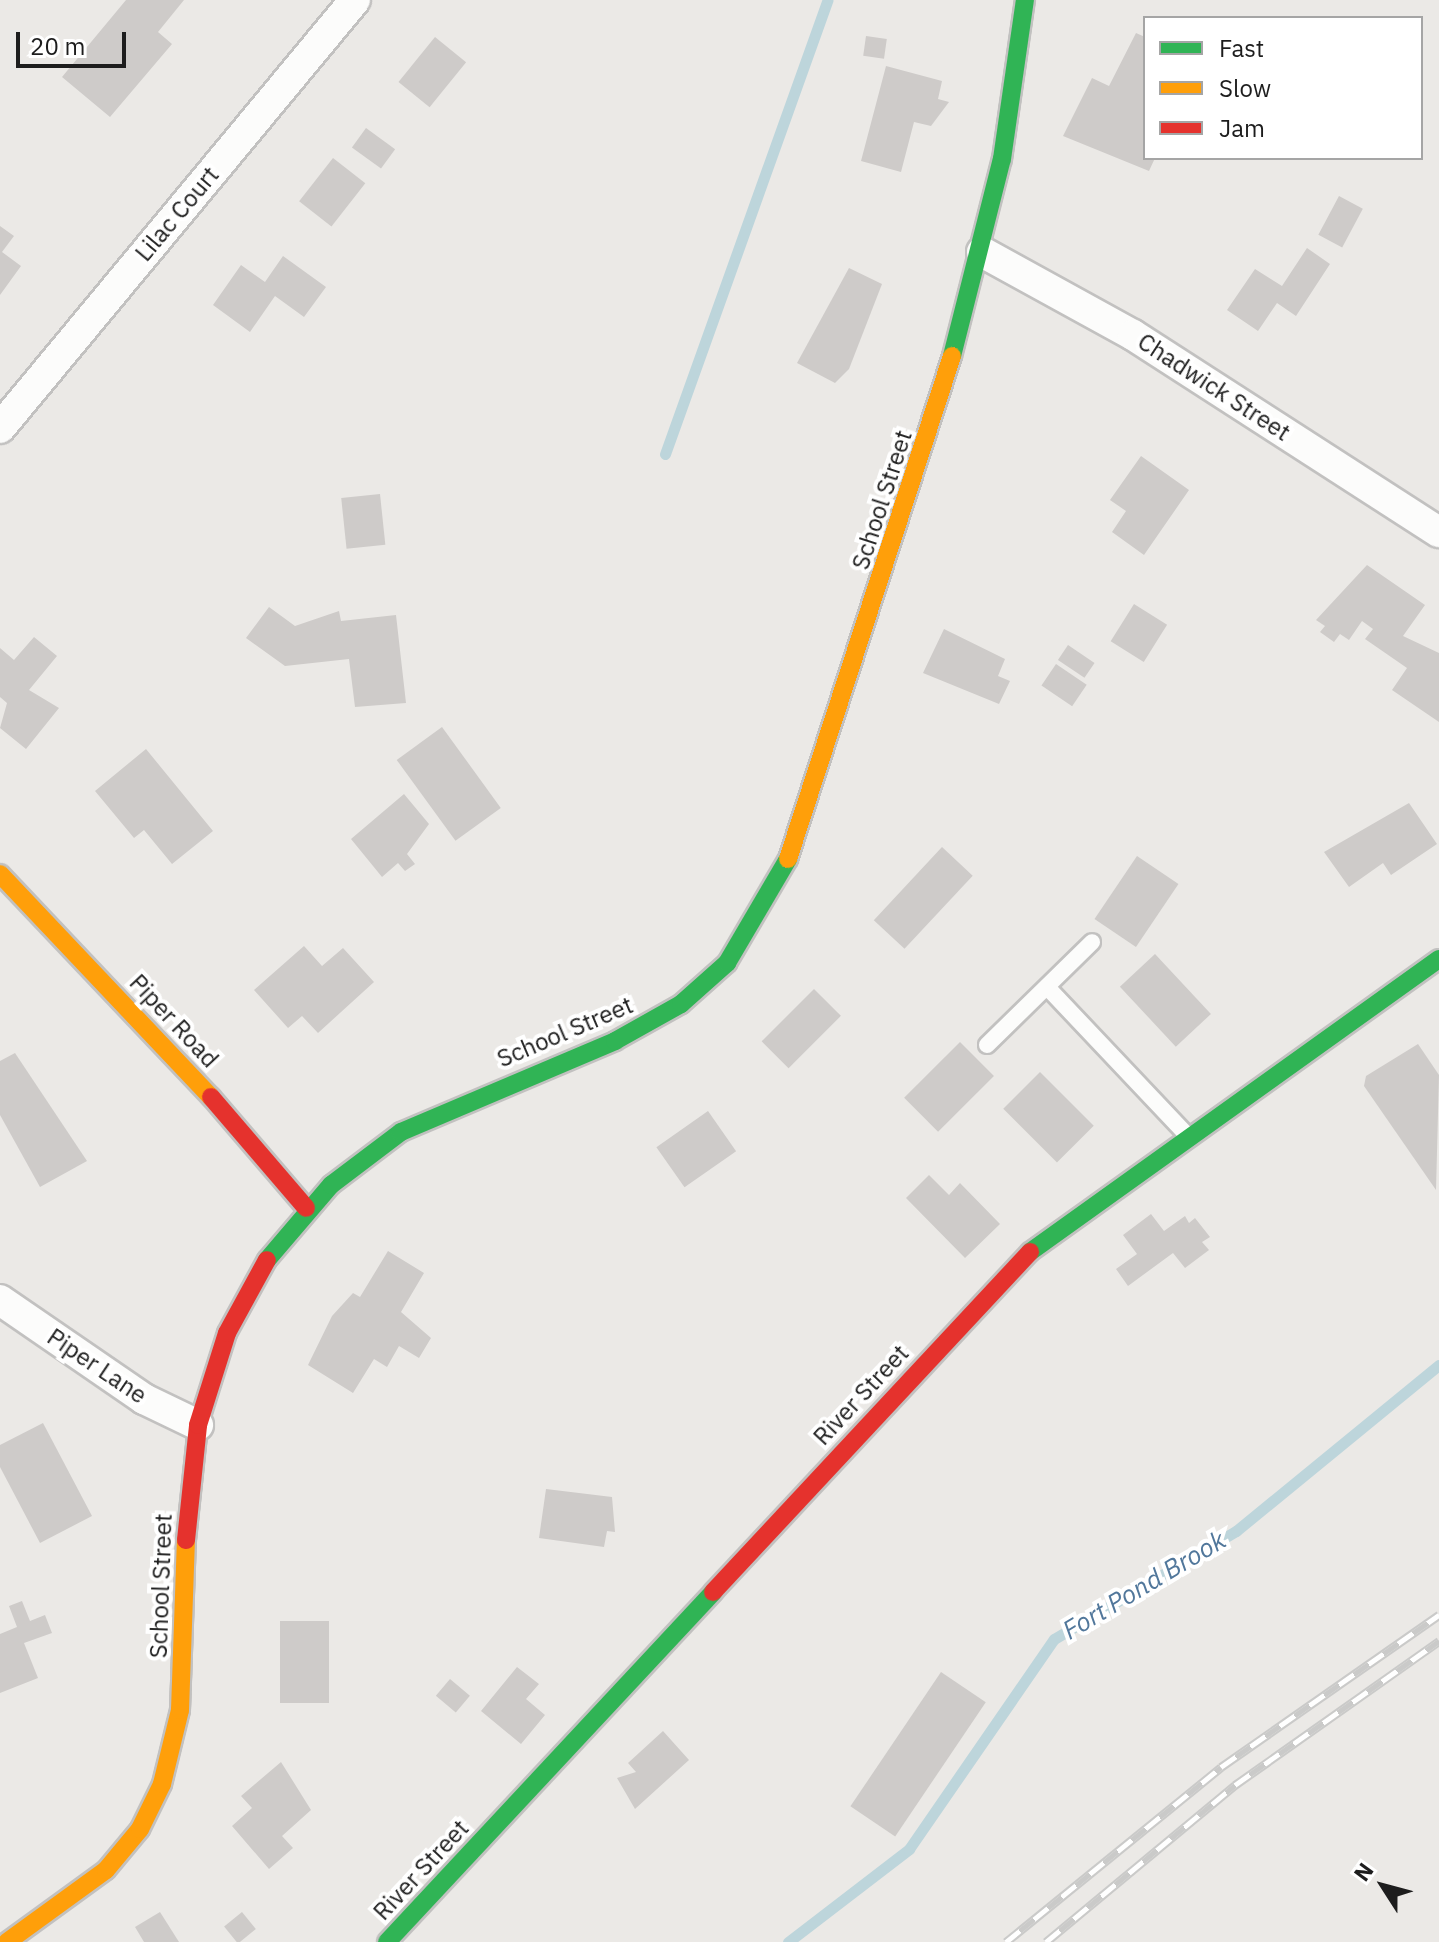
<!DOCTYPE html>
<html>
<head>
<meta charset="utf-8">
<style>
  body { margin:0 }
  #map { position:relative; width:1439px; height:1942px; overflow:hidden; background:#ebe9e6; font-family:"IBM Plex Sans",sans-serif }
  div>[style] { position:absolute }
  .stream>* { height:11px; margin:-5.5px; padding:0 5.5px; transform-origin:5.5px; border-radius:5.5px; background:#bdd5db }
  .building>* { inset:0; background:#cecbc9; transform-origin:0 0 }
  .roads { filter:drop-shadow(2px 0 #c2c1c0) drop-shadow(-2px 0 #c2c1c0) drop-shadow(0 2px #c2c1c0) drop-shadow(0 -2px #c2c1c0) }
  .lane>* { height:16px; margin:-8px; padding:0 8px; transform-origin:8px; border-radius:8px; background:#fcfcfb }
  .street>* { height:30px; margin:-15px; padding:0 15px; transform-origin:15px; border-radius:15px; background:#fcfcfb }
  .fast>* { height:18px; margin:-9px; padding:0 9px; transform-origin:9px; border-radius:9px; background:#30b455 }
  .slow>* { height:18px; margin:-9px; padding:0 9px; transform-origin:9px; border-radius:9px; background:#ff9f0a }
  .jam>* { height:18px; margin:-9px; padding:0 9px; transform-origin:9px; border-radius:9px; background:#e5322d }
  .rail>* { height:9px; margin-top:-4.5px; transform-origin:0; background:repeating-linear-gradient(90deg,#fff 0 18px,#cacac9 0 36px); box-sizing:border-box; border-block:2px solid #cacac9 }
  span { translate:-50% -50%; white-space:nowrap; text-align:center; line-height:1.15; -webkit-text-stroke:8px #fff; paint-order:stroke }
  .street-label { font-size:24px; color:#1d1d1d }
  .water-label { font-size:26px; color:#51779b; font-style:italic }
  .legend { position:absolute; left:1143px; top:16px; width:280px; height:144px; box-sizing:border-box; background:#fff; border:2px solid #a5a5a5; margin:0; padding:10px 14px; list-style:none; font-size:24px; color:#1d1d1d }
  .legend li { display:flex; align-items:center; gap:16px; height:40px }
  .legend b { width:40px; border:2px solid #a5a5a5 }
  .north { position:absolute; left:1343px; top:1846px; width:80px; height:80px; -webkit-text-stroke:6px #fff; paint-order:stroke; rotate:306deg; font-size:22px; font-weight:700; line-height:32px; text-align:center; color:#1d1d1d }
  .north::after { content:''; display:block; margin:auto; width:28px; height:36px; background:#1d1d1d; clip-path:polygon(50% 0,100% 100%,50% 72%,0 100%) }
  .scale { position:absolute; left:16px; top:32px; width:110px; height:36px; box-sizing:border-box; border:4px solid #1d1d1d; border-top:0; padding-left:10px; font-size:24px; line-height:28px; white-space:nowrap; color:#1d1d1d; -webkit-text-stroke:6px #fff; paint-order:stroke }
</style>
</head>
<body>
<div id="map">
  <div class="stream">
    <div style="left:665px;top:454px;width:482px;rotate:-70.3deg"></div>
    <div style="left:788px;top:1942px;width:153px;rotate:-37.5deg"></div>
    <div style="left:909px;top:1849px;width:255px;rotate:-55.4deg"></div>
    <div style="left:1054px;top:1639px;width:212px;rotate:-30.7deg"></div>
    <div style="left:1236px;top:1531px;width:262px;rotate:-39.3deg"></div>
  </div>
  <div class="building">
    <div style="clip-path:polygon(126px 0,184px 0,158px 32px,172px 44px,110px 117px,62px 77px)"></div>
    <div style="clip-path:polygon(1136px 33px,1145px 37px,1145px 158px,1155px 158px,1149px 171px,1063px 136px,1092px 78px,1109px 86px)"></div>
    <div style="left:866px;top:36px;width:21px;height:20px;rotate:8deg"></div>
    <div style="left:435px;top:37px;width:40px;height:58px;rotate:39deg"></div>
    <div style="clip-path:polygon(886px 66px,942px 81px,938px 99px,949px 102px,931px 126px,914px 122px,901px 172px,861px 161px)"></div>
    <div style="left:366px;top:128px;width:36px;height:24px;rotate:36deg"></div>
    <div style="left:333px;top:158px;width:41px;height:55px;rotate:38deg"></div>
    <div style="left:1339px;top:196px;width:27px;height:44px;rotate:28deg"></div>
    <div style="clip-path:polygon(0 226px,14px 236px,2px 252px,21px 266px,0 295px)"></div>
    <div style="clip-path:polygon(1307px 248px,1330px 264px,1296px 316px,1277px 303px,1258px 331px,1227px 310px,1255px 269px,1282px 286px)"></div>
    <div style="clip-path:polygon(283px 256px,326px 287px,304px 317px,275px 296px,250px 332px,213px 305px,241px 265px,265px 282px)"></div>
    <div style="clip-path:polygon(849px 268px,882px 284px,849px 369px,835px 383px,797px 363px)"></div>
    <div style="clip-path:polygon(1141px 456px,1189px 490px,1144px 555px,1112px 532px,1126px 511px,1110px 500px)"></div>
    <div style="left:380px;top:494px;width:51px;height:39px;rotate:84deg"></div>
    <div style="clip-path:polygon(1367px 565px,1425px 605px,1403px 636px,1439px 653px,1439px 722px,1392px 690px,1407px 668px,1365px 639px,1373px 629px,1362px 621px,1349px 640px,1340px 634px,1334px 642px,1320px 632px,1325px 626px,1316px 620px)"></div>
    <div style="left:1134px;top:604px;width:39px;height:44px;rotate:32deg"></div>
    <div style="clip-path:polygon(269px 607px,295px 626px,339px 611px,341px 621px,396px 615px,406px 703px,355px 707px,349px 659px,285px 666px,246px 638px)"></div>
    <div style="clip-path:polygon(944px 629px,1005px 659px,998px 676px,1010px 681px,999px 704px,923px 673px)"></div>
    <div style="clip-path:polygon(34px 637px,57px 656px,29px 690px,59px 708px,26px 749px,0 728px,7px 703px,0 697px,0 648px,14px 660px)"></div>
    <div style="left:1068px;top:645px;width:32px;height:18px;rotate:34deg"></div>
    <div style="left:1056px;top:664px;width:37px;height:26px;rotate:34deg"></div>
    <div style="left:442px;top:727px;width:100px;height:56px;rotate:54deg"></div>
    <div style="clip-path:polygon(146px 749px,213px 831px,172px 864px,144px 830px,134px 838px,95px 791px)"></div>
    <div style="clip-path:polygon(404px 794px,429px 824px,407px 854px,415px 864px,405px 871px,398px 863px,382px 877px,351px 839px)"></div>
    <div style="clip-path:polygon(1409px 803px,1437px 844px,1391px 875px,1383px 863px,1349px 887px,1324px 852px)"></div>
    <div style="left:942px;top:847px;width:42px;height:100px;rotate:43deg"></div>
    <div style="left:1137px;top:856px;width:50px;height:76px;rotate:34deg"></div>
    <div style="clip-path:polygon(304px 946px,322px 966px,343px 948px,374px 982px,318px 1033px,302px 1016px,288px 1028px,254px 990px)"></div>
    <div style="left:1155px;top:954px;width:82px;height:48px;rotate:47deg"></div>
    <div style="left:814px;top:989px;width:38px;height:74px;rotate:45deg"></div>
    <div style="left:960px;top:1042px;width:48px;height:79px;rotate:45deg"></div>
    <div style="clip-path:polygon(1418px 1044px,1439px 1075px,1436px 1190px,1364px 1086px,1366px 1076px)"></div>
    <div style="clip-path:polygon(15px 1053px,87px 1161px,40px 1187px,0 1115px,0 1061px)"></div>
    <div style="left:1040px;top:1072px;width:76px;height:52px;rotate:45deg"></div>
    <div style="left:708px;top:1111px;width:49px;height:63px;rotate:55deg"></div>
    <div style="clip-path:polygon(929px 1175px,949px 1195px,960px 1183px,1000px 1224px,965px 1258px,906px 1198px)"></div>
    <div style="clip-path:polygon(1151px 1214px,1164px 1231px,1185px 1216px,1189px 1223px,1195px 1218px,1210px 1237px,1202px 1242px,1209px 1250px,1185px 1268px,1173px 1253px,1128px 1286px,1116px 1269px,1137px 1254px,1123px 1235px)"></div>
    <div style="clip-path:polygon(388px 1251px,424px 1273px,401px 1312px,431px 1338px,419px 1358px,399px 1346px,387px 1367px,374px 1359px,353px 1393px,308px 1365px,332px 1316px,353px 1293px,360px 1297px)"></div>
    <div style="clip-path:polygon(43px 1423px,92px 1516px,40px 1543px,0 1467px,0 1445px)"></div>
    <div style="clip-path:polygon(546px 1489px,612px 1497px,615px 1532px,607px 1531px,604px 1547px,539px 1538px)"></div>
    <div style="clip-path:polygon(22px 1601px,30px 1621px,45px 1615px,52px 1633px,24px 1643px,38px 1678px,0 1693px,0 1634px,17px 1627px,9px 1606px)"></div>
    <div style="left:280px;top:1621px;width:49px;height:82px"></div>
    <div style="clip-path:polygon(517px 1667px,539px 1684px,526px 1699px,545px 1715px,521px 1744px,481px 1711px)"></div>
    <div style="left:941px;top:1672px;width:54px;height:162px;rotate:34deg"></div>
    <div style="left:450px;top:1679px;width:26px;height:22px;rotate:40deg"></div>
    <div style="clip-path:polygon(663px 1731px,689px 1760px,635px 1809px,617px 1778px,636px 1772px,628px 1763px)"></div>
    <div style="clip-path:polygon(281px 1762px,311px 1810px,282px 1836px,293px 1848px,269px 1869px,232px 1826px,252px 1808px,241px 1796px)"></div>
    <div style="clip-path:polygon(160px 1912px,179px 1942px,144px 1942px,135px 1927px)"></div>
    <div style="left:242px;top:1912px;width:22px;height:23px;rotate:51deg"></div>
  </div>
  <div class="roads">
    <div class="lane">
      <div style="left:1047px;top:987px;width:202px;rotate:46.6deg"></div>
      <div style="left:987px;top:1045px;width:147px;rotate:-44.4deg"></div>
    </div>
    <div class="street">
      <div style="left:982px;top:252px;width:172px;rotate:28.8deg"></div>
      <div style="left:1133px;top:335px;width:364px;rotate:32.8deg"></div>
      <div style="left:0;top:428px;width:556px;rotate:-50.33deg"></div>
      <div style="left:0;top:1300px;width:175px;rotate:34.5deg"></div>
      <div style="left:144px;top:1399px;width:60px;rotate:25.7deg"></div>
    </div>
    <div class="fast">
      <div style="left:952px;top:356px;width:203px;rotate:-75.8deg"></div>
      <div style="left:1002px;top:159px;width:161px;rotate:-81.8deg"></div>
      <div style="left:1030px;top:1252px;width:503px;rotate:-35.62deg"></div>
      <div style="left:267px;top:1260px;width:99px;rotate:-49.5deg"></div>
      <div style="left:331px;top:1185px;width:88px;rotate:-37.1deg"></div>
      <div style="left:401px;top:1132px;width:233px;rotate:-23deg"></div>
      <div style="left:615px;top:1041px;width:76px;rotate:-29.3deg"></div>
      <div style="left:681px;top:1004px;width:62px;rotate:-41.7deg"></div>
      <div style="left:727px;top:963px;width:121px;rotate:-59.6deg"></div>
      <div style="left:387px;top:1942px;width:478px;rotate:-47deg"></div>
    </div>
    <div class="slow">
      <div style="left:788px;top:859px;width:529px;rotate:-71.94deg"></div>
      <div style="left:0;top:874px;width:307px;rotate:46.6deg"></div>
      <div style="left:7px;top:1942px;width:122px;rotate:-36deg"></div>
      <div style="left:106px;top:1870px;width:53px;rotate:-50.3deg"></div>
      <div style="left:140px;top:1829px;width:50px;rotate:-63.9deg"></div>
      <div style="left:162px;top:1784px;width:76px;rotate:-76.3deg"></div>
      <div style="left:180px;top:1710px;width:170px;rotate:-88deg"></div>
    </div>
    <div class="jam">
      <div style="left:211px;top:1097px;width:146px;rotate:49.4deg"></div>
      <div style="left:186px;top:1540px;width:116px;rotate:-84deg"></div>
      <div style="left:198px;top:1425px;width:96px;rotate:-72.5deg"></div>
      <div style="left:227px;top:1333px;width:83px;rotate:-61.3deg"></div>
      <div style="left:713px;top:1592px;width:465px;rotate:-47deg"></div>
    </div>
  </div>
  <div class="rail">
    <div style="left:1006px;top:1942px;width:277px;rotate:-39.1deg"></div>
    <div style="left:1221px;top:1767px;width:266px;rotate:-34.9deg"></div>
    <div style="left:1046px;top:1942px;width:246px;rotate:-39.7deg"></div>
    <div style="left:1235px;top:1785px;width:250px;rotate:-35.2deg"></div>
  </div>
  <div class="street-label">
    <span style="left:177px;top:214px;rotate:-50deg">Lilac Court</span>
    <span style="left:1214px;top:387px;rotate:33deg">Chadwick Street</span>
    <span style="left:882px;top:500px;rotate:-72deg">School Street</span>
    <span style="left:174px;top:1021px;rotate:47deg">Piper Road</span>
    <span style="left:565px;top:1032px;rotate:-23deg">School Street</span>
    <span style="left:97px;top:1366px;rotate:34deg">Piper Lane</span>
    <span style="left:861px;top:1395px;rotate:-47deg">River Street</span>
    <span style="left:161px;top:1586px;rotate:-88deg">School Street</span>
    <span style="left:421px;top:1870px;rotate:-47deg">River Street</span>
  </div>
  <div class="water-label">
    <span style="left:1144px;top:1585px;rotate:-31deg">Fort Pond Brook</span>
  </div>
  <ul class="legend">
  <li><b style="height:10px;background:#30b455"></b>Fast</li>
  <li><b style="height:10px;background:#ff9f0a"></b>Slow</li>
  <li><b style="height:10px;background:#e5322d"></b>Jam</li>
  </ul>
  <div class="north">N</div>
  <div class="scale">20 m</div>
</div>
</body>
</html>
